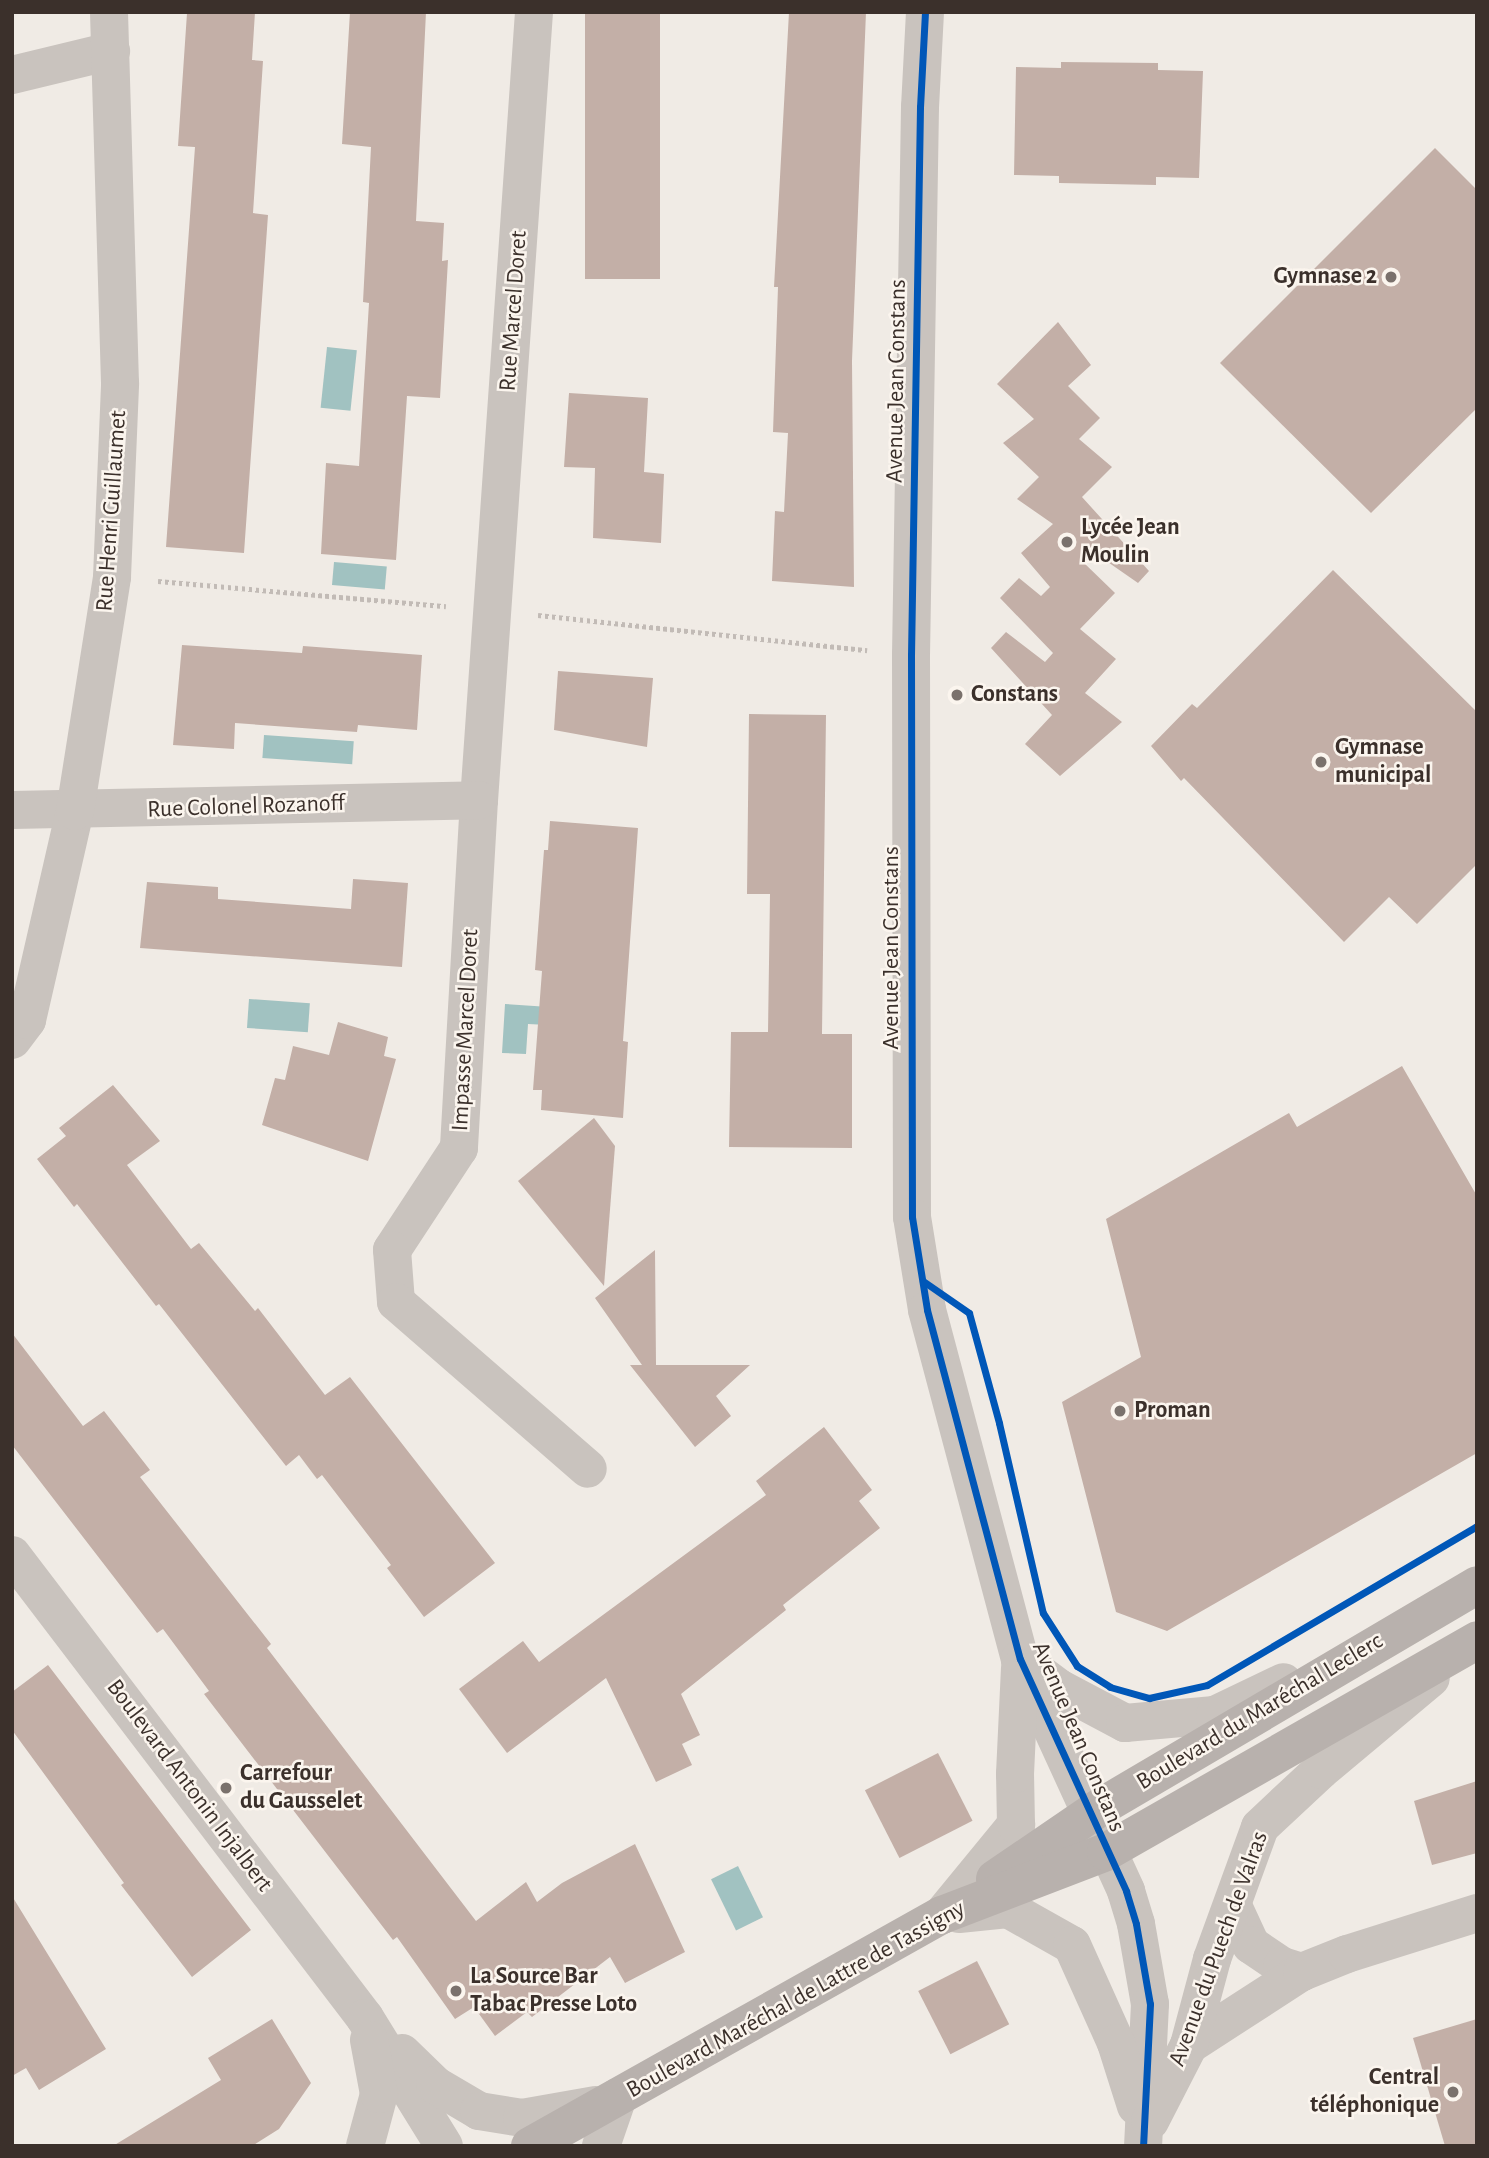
<!DOCTYPE html>
<html>
<head>
<meta charset="utf-8">
<style>
  body { margin:0 }
  #map { position:relative; width:1489px; height:2158px; overflow:hidden; background:#f0ebe5; font-family:"Alegreya Sans",sans-serif }
  div>[style] { position:absolute }
  .water>* { inset:0; background:#a1c2c1; transform-origin:0 0 }
  .building>* { inset:0; background:#c3afa7; transform-origin:0 0 }
  .path>* { height:4.5px; margin-top:-2.25px; transform-origin:0; background:repeating-linear-gradient(90deg,#c2bbb6 0 3.5px,transparent 0 7px) }
  .minor>* { height:38px; margin:-19px; padding:0 19px; transform-origin:19px; border-radius:19px; background:#c9c3be }
  .tertiary>* { height:38px; margin:-19px; padding:0 19px; transform-origin:19px; border-radius:19px; background:#c9c3be }
  .primary>* { height:38px; margin:-19px; padding:0 19px; transform-origin:19px; border-radius:19px; background:#b8b1ad }
  .cycleway>* { height:7px; margin:-3.5px; padding:0 3.5px; transform-origin:3.5px; border-radius:3.5px; background:#0057b8 }
  .dots>* { width:19px; height:19px; translate:-50% -50%; box-sizing:border-box; border:4px solid #fbf5ee; border-radius:50% }
  span { translate:-50% -50%; white-space:nowrap; text-align:center; line-height:1.15; -webkit-text-stroke:5px #fbf5ee; paint-order:stroke }
  .poi-label { font-size:24px; color:#3b302b; font-weight:700 }
  .right { translate:-100% -50%; text-align:right }
  .left { translate:0 -50%; text-align:left }
  .street-label { font-size:24px; color:#3b302b }
  .frame { position:absolute; inset:0; border:14px solid #3b302b; pointer-events:none }
</style>
</head>
<body>
<div id="map">
  <div class="water">
    <div style="left:327px;top:347px;width:30px;height:61px;rotate:6deg"></div>
    <div style="left:334px;top:562px;width:53px;height:23px;rotate:5deg"></div>
    <div style="left:264px;top:735px;width:90px;height:23px;rotate:4deg"></div>
    <div style="left:249px;top:999px;width:61px;height:29px;rotate:4deg"></div>
    <div style="clip-path:polygon(505px 1004px,549px 1007px,548px 1025px,528px 1024px,526px 1054px,502px 1053px)"></div>
    <div style="left:738px;top:1866px;width:57px;height:30px;rotate:64deg"></div>
  </div>
  <div class="building">
    <div style="clip-path:polygon(255px 12px,252px 60px,263px 61px,253px 213px,268px 215px,244px 553px,166px 547px,195px 147px,178px 146px,187px 13px)"></div>
    <div style="clip-path:polygon(350px 12px,426px 12px,416px 221px,444px 223px,442px 261px,448px 260px,440px 398px,407px 396px,396px 560px,321px 554px,326px 463px,359px 466px,369px 303px,363px 302px,371px 147px,342px 144px)"></div>
    <div style="left:585px;top:12px;width:75px;height:267px"></div>
    <div style="clip-path:polygon(789px 12px,866px 12px,852px 361px,854px 587px,772px 581px,775px 511px,784px 512px,788px 433px,773px 432px,778px 287px,774px 287px)"></div>
    <div style="clip-path:polygon(1061px 62px,1158px 63px,1158px 70px,1203px 71px,1199px 178px,1156px 177px,1156px 185px,1059px 183px,1059px 176px,1014px 175px,1016px 67px,1061px 68px)"></div>
    <div style="clip-path:polygon(1435px 148px,1477px 190px,1477px 408px,1371px 513px,1220px 363px)"></div>
    <div style="clip-path:polygon(1058px 322px,1091px 365px,1068px 386px,1100px 418px,1079px 439px,1112px 467px,1082px 497px,1149px 571px,1138px 583px,1092px 551px,1082px 561px,1115px 593px,1080px 629px,1116px 659px,1085px 693px,1122px 722px,1060px 776px,1025px 744px,1052px 715px,991px 648px,1006px 632px,1045px 662px,1053px 653px,1000px 598px,1019px 578px,1041px 596px,1050px 587px,1021px 553px,1053px 524px,1017px 499px,1039px 477px,1003px 443px,1034px 419px,997px 384px)"></div>
    <div style="clip-path:polygon(569px 393px,648px 398px,644px 472px,664px 474px,661px 543px,593px 538px,595px 468px,564px 467px)"></div>
    <div style="clip-path:polygon(1333px 570px,1477px 712px,1477px 864px,1417px 924px,1389px 897px,1344px 942px,1184px 778px,1181px 781px,1151px 746px,1192px 704px,1197px 708px)"></div>
    <div style="clip-path:polygon(182px 645px,302px 653px,303px 646px,422px 655px,417px 730px,358px 725px,357px 732px,235px 723px,234px 749px,173px 745px)"></div>
    <div style="clip-path:polygon(558px 671px,653px 678px,647px 747px,554px 730px)"></div>
    <div style="clip-path:polygon(749px 714px,826px 715px,822px 1034px,852px 1034px,852px 1148px,729px 1147px,731px 1032px,768px 1032px,770px 894px,747px 894px)"></div>
    <div style="clip-path:polygon(550px 821px,638px 828px,623px 1041px,628px 1042px,623px 1118px,541px 1110px,542px 1090px,533px 1090px,542px 971px,535px 970px,544px 850px,548px 850px)"></div>
    <div style="clip-path:polygon(353px 879px,408px 883px,402px 967px,140px 948px,147px 882px,218px 887px,218px 899px,351px 909px)"></div>
    <div style="clip-path:polygon(338px 1022px,388px 1037px,384px 1056px,396px 1059px,368px 1161px,262px 1125px,275px 1078px,285px 1080px,293px 1046px,329px 1055px)"></div>
    <div style="clip-path:polygon(1402px 1066px,1477px 1196px,1477px 1453px,1167px 1631px,1116px 1612px,1062px 1402px,1141px 1357px,1106px 1219px,1289px 1113px,1297px 1127px)"></div>
    <div style="clip-path:polygon(113px 1085px,160px 1141px,127px 1165px,191px 1249px,199px 1243px,255px 1311px,258px 1308px,325px 1395px,350px 1377px,495px 1563px,424px 1617px,387px 1568px,391px 1565px,322px 1475px,317px 1479px,299px 1455px,286px 1466px,159px 1304px,156px 1306px,77px 1204px,74px 1207px,37px 1159px,66px 1136px,59px 1128px)"></div>
    <div style="clip-path:polygon(594px 1118px,615px 1146px,604px 1286px,518px 1181px)"></div>
    <div style="clip-path:polygon(655px 1250px,656px 1365px,750px 1365px,716px 1396px,731px 1416px,695px 1447px,630px 1365px,642px 1365px,595px 1298px)"></div>
    <div style="clip-path:polygon(12px 1333px,83px 1426px,104px 1411px,150px 1470px,140px 1477px,271px 1644px,267px 1648px,476px 1921px,526px 1882px,537px 1902px,562px 1883px,635px 1844px,685px 1952px,625px 1983px,610px 1957px,532px 2017px,527px 2012px,495px 2036px,474px 2007px,455px 2019px,397px 1937px,393px 1940px,204px 1694px,209px 1691px,163px 1629px,157px 1633px,12px 1445px)"></div>
    <div style="clip-path:polygon(824px 1427px,872px 1490px,859px 1501px,880px 1528px,783px 1605px,786px 1610px,681px 1694px,700px 1735px,682px 1744px,692px 1765px,656px 1782px,606px 1678px,507px 1753px,459px 1689px,523px 1641px,539px 1662px,766px 1495px,756px 1481px)"></div>
    <div style="clip-path:polygon(48px 1665px,251px 1930px,192px 1977px,121px 1885px,124px 1883px,12px 1730px,12px 1692px)"></div>
    <div style="left:938px;top:1753px;width:76px;height:82px;rotate:63deg"></div>
    <div style="clip-path:polygon(1477px 1781px,1477px 1853px,1432px 1865px,1414px 1801px)"></div>
    <div style="clip-path:polygon(12px 1896px,106px 2049px,39px 2090px,26px 2068px,12px 2076px)"></div>
    <div style="left:977px;top:1961px;width:71px;height:66px;rotate:63deg"></div>
    <div style="clip-path:polygon(272px 2019px,311px 2083px,279px 2129px,252px 2146px,113px 2146px,221px 2080px,208px 2058px)"></div>
    <div style="clip-path:polygon(1477px 2019px,1477px 2146px,1445px 2146px,1413px 2038px)"></div>
  </div>
  <div class="path">
    <div style="left:158px;top:581px;width:289px;rotate:5deg"></div>
    <div style="left:538px;top:615px;width:331px;rotate:6.1deg"></div>
  </div>
  <div class="minor">
    <div style="left:534px;top:12px;width:790px;rotate:93.99deg"></div>
    <div style="left:479px;top:800px;width:349px;rotate:93.3deg"></div>
    <div style="left:459px;top:1148px;width:122px;rotate:123.3deg"></div>
    <div style="left:392px;top:1250px;width:52px;rotate:85.6deg"></div>
    <div style="left:396px;top:1302px;width:254px;rotate:41deg"></div>
    <div style="left:12px;top:75px;width:102px;rotate:-13.6deg"></div>
    <div style="left:12px;top:810px;width:467px;rotate:-1.2deg"></div>
    <div style="left:12px;top:1040px;width:25px;rotate:-53deg"></div>
    <div style="left:27px;top:1020px;width:214px;rotate:-77.1deg"></div>
    <div style="left:75px;top:811px;width:237px;rotate:-81deg"></div>
    <div style="left:112px;top:577px;width:194px;rotate:-87.6deg"></div>
    <div style="left:120px;top:383px;width:371px;rotate:-91.7deg"></div>
    <div style="left:1233px;top:1906px;width:43px;rotate:65.2deg"></div>
    <div style="left:1251px;top:1945px;width:37px;rotate:34deg"></div>
    <div style="left:1282px;top:1966px;width:21px;rotate:17deg"></div>
    <div style="left:1189px;top:2045px;width:135px;rotate:-32.9deg"></div>
    <div style="left:1302px;top:1972px;width:48px;rotate:-21.8deg"></div>
    <div style="left:1347px;top:1954px;width:136px;rotate:-17.5deg"></div>
  </div>
  <div class="tertiary">
    <div style="left:925px;top:12px;width:95px;rotate:93deg"></div>
    <div style="left:920px;top:107px;width:548px;rotate:90.94deg"></div>
    <div style="left:911px;top:655px;width:562px;rotate:89.9deg"></div>
    <div style="left:912px;top:1217px;width:94px;rotate:80.8deg"></div>
    <div style="left:927px;top:1310px;width:361px;rotate:75.1deg"></div>
    <div style="left:1020px;top:1659px;width:255px;rotate:65.4deg"></div>
    <div style="left:1126px;top:1891px;width:34px;rotate:73deg"></div>
    <div style="left:1136px;top:1924px;width:81px;rotate:80.1deg"></div>
    <div style="left:1150px;top:2004px;width:142px;rotate:92.8deg"></div>
    <div style="left:12px;top:1555px;width:582px;rotate:52.68deg"></div>
    <div style="left:365px;top:2018px;width:150px;rotate:58.3deg"></div>
    <div style="left:1020px;top:1659px;width:49px;rotate:36.6deg"></div>
    <div style="left:1059px;top:1688px;width:75px;rotate:27.9deg"></div>
    <div style="left:1125px;top:1723px;width:90px;rotate:-5.1deg"></div>
    <div style="left:1215px;top:1715px;width:76px;rotate:-25.6deg"></div>
    <div style="left:959px;top:1914px;width:49px;rotate:-5.8deg"></div>
    <div style="left:1008px;top:1909px;width:73px;rotate:29.4deg"></div>
    <div style="left:1072px;top:1945px;width:107px;rotate:65.8deg"></div>
    <div style="left:1116px;top:2043px;width:66px;rotate:72.4deg"></div>
    <div style="left:942px;top:1915px;width:117px;rotate:-50.6deg"></div>
    <div style="left:1016px;top:1825px;width:51px;rotate:-91.1deg"></div>
    <div style="left:1015px;top:1774px;width:106px;rotate:-87.3deg"></div>
    <div style="left:402px;top:2053px;width:46px;rotate:44.1deg"></div>
    <div style="left:435px;top:2085px;width:51px;rotate:30.6deg"></div>
    <div style="left:479px;top:2111px;width:44px;rotate:9.2deg"></div>
    <div style="left:522px;top:2118px;width:75px;rotate:-10deg"></div>
    <div style="left:1150px;top:2121px;width:85px;rotate:-62.8deg"></div>
    <div style="left:1189px;top:2045px;width:89px;rotate:-75deg"></div>
    <div style="left:1212px;top:1959px;width:140px;rotate:-70deg"></div>
    <div style="left:1260px;top:1827px;width:83px;rotate:-43.1deg"></div>
    <div style="left:1321px;top:1770px;width:143px;rotate:-39.9deg"></div>
    <div style="left:365px;top:2146px;width:54px;rotate:-74.9deg"></div>
    <div style="left:379px;top:2094px;width:55px;rotate:-100.5deg"></div>
    <div style="left:601px;top:2146px;width:52px;rotate:-70.9deg"></div>
  </div>
  <div class="primary">
    <div style="left:995px;top:1879px;width:126px;rotate:-34.3deg"></div>
    <div style="left:1099px;top:1808px;width:439px;rotate:-30.5deg"></div>
    <div style="left:530px;top:2146px;width:472px;rotate:-29.3deg"></div>
    <div style="left:942px;top:1915px;width:176px;rotate:-21deg"></div>
    <div style="left:1106px;top:1852px;width:427px;rotate:-29.7deg"></div>
  </div>
  <div class="cycleway">
    <div style="left:925px;top:12px;width:95px;rotate:93deg"></div>
    <div style="left:920px;top:107px;width:548px;rotate:90.94deg"></div>
    <div style="left:911px;top:655px;width:562px;rotate:89.9deg"></div>
    <div style="left:912px;top:1217px;width:94px;rotate:80.8deg"></div>
    <div style="left:927px;top:1310px;width:361px;rotate:75.1deg"></div>
    <div style="left:1020px;top:1659px;width:255px;rotate:65.4deg"></div>
    <div style="left:1126px;top:1891px;width:34px;rotate:73deg"></div>
    <div style="left:1136px;top:1924px;width:81px;rotate:80.1deg"></div>
    <div style="left:1150px;top:2004px;width:142px;rotate:92.8deg"></div>
    <div style="left:923px;top:1281px;width:56px;rotate:34.8deg"></div>
    <div style="left:969px;top:1313px;width:114px;rotate:74.7deg"></div>
    <div style="left:999px;top:1423px;width:195px;rotate:77deg"></div>
    <div style="left:1043px;top:1613px;width:63px;rotate:57.3deg"></div>
    <div style="left:1077px;top:1666px;width:39px;rotate:32deg"></div>
    <div style="left:1110px;top:1687px;width:41px;rotate:15.8deg"></div>
    <div style="left:1149px;top:1698px;width:59px;rotate:-12.6deg"></div>
    <div style="left:1207px;top:1685px;width:313px;rotate:-30.5deg"></div>
  </div>
  <div class="dots">
    <div style="left:1391px;top:277px;background:#7a716c"></div>
    <div style="left:1067px;top:542px;background:#7a716c"></div>
    <div style="left:957px;top:695px;background:#7a716c"></div>
    <div style="left:1321px;top:762px;background:#7a716c"></div>
    <div style="left:1120px;top:1411px;background:#7a716c"></div>
    <div style="left:226px;top:1788px;background:#7a716c"></div>
    <div style="left:456px;top:1991px;background:#7a716c"></div>
    <div style="left:1453px;top:2092px;background:#7a716c"></div>
  </div>
  <div class="poi-label">
    <span class="right" style="left:1377px;top:277px">Gymnase 2</span>
    <span class="left" style="left:1081px;top:542px">Lycée Jean<br>Moulin</span>
    <span class="left" style="left:971px;top:695px">Constans</span>
    <span class="left" style="left:1335px;top:762px">Gymnase<br>municipal</span>
    <span class="left" style="left:1134px;top:1411px">Proman</span>
    <span class="left" style="left:240px;top:1788px">Carrefour<br>du Gausselet</span>
    <span class="left" style="left:470px;top:1991px">La Source Bar<br>Tabac Presse Loto</span>
    <span class="right" style="left:1439px;top:2092px">Central<br>téléphonique</span>
  </div>
  <div class="street-label">
    <span style="left:514px;top:311px;rotate:-86deg">Rue Marcel Doret</span>
    <span style="left:897px;top:381px;rotate:-89deg">Avenue Jean Constans</span>
    <span style="left:112px;top:511px;rotate:-86deg">Rue Henri Guillaumet</span>
    <span style="left:246px;top:807px;rotate:-2deg">Rue Colonel Rozanoff</span>
    <span style="left:892px;top:948px;rotate:-90deg">Avenue Jean Constans</span>
    <span style="left:466px;top:1030px;rotate:-87deg">Impasse Marcel Doret</span>
    <span style="left:1260px;top:1712px;rotate:-31deg">Boulevard du Maréchal Leclerc</span>
    <span style="left:1078px;top:1737px;rotate:67deg">Avenue Jean Constans</span>
    <span style="left:189px;top:1786px;rotate:53deg">Boulevard Antonin Injalbert</span>
    <span style="left:1219px;top:1949px;rotate:-70deg">Avenue du Puech de Valras</span>
    <span style="left:796px;top:2000px;rotate:-29deg">Boulevard Maréchal de Lattre de Tassigny</span>
  </div>
  <div class="frame"></div>
</div>
</body>
</html>
